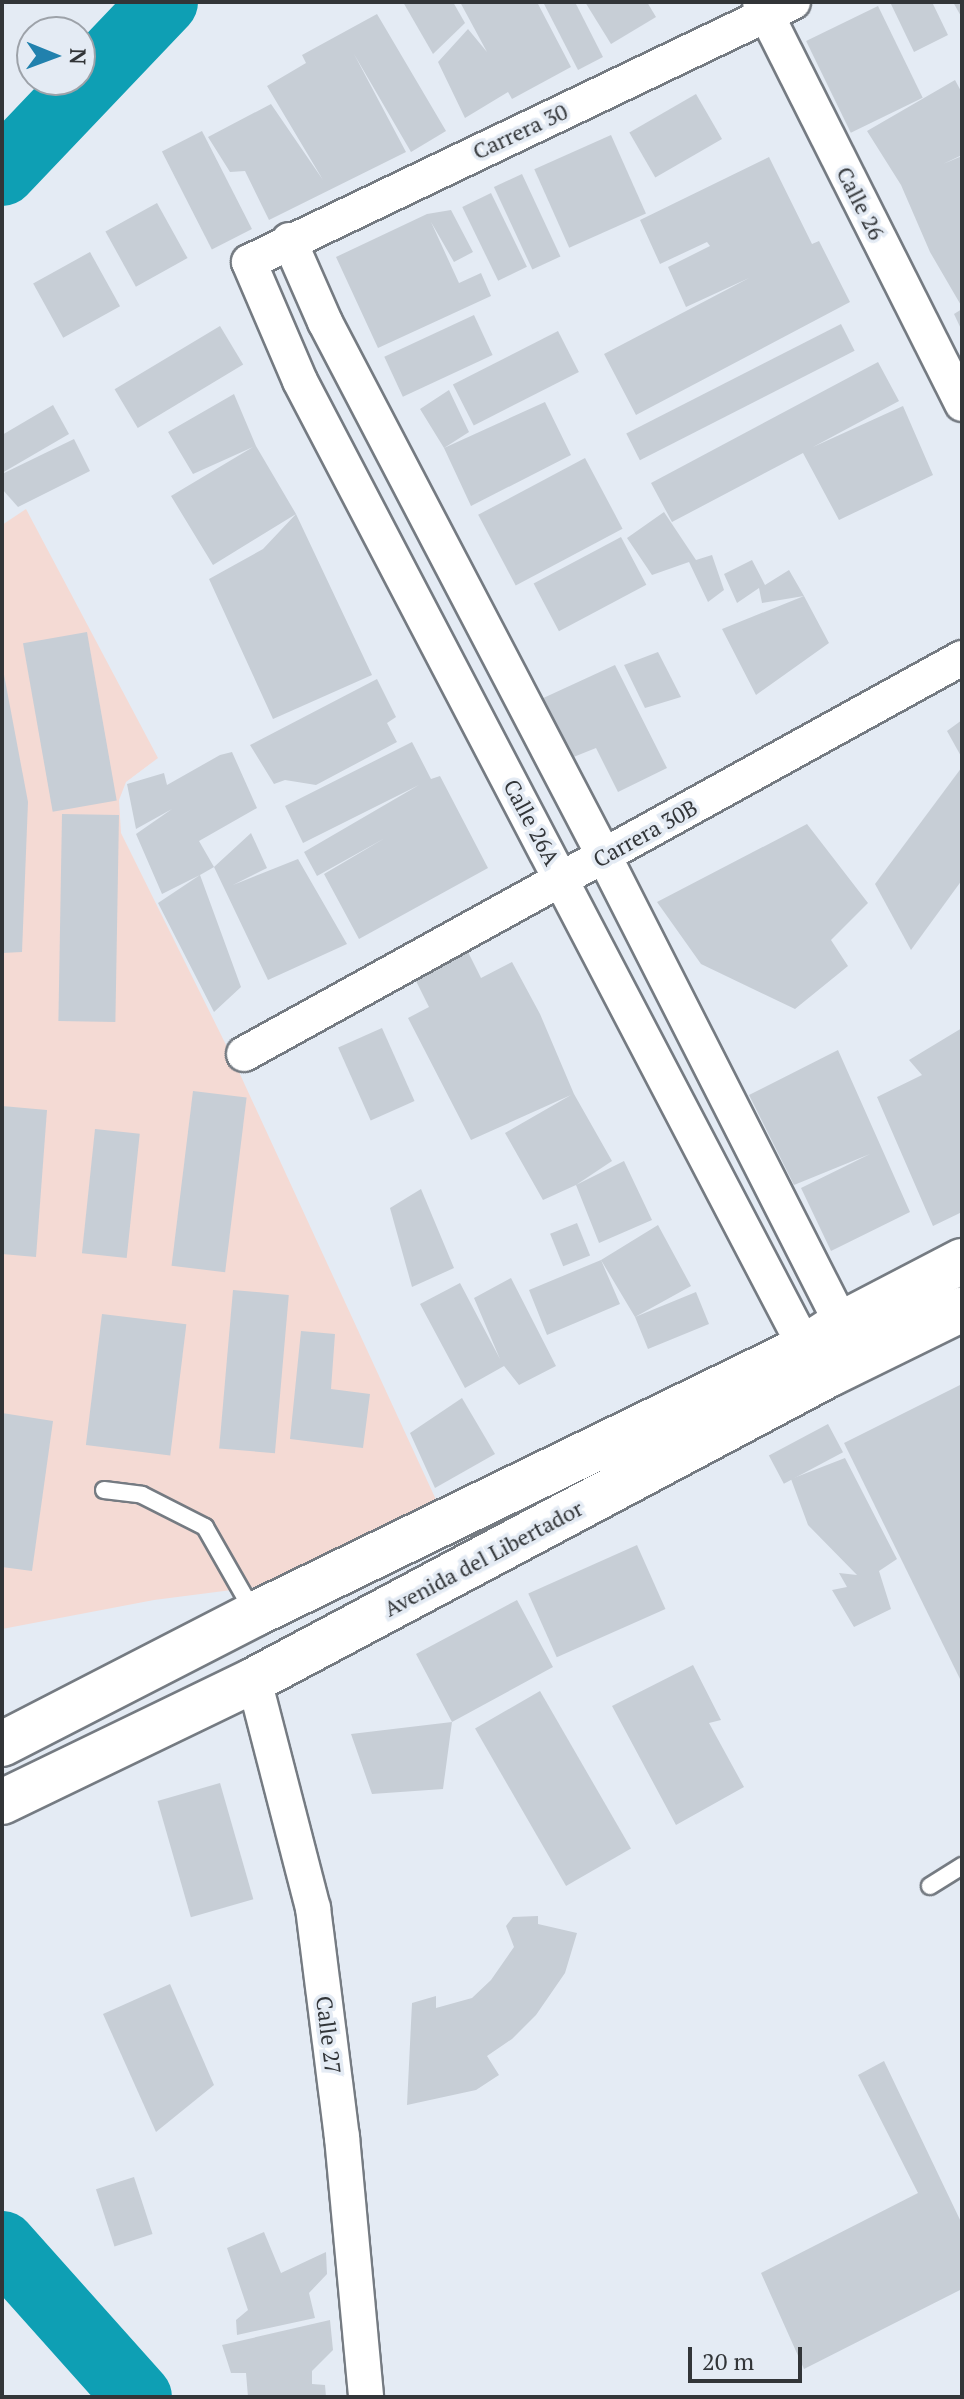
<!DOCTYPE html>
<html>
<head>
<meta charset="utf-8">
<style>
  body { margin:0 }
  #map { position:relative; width:964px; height:2399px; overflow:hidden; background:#e4ebf4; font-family:"PT Serif",serif }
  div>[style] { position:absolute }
  .education>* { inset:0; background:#f4dad4 }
  .river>* { height:68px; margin:-34px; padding:0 34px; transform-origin:34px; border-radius:34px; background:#0e9fb4 }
  .building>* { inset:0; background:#c7ced6; transform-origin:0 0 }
  .roads { filter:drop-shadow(2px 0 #757b82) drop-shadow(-2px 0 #757b82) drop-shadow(0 2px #757b82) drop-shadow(0 -2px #757b82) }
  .service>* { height:16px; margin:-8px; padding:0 8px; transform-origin:8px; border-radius:8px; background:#fff }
  .minor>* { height:34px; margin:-17px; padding:0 17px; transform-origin:17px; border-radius:17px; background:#fff }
  .secondary>* { height:44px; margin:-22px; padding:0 22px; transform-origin:22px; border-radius:22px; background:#fff }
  span { translate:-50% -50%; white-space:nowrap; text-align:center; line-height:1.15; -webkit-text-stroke:7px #e4ebf4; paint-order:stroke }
  .street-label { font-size:22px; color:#323538 }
  .frame { position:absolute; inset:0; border:4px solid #323538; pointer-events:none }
  .north { position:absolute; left:16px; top:16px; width:80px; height:80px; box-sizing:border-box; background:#e4ebf4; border:2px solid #9da2a9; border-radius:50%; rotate:91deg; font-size:22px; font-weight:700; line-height:32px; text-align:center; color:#323538 }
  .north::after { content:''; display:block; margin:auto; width:28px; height:36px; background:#2181ad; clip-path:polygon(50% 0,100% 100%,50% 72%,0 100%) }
  .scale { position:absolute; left:688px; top:2347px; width:114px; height:36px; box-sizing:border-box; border:4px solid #323538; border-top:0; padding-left:10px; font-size:24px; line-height:28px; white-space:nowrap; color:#323538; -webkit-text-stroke:6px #e4ebf4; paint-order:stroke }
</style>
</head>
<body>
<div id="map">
  <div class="education">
    <div style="clip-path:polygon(26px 509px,158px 758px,126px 782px,119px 800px,121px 833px,233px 1059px,438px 1504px,255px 1587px,154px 1600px,2px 1629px,2px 525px)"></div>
  </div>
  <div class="river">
    <div style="left:2px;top:172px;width:235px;rotate:-46.4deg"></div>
    <div style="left:2px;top:2245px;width:204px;rotate:48.2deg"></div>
  </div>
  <div class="building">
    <div style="clip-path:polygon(403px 2px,453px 2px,465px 23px,433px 54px)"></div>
    <div style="clip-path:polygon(460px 2px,537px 2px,571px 67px,512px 99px,508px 92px,465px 118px,438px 62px,468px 29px,487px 52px)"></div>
    <div style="clip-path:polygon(543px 2px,575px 2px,603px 57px,578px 70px)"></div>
    <div style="clip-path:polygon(585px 2px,647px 2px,656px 17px,611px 44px)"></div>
    <div style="clip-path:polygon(890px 2px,932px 2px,948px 35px,914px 52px)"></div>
    <div style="clip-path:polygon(953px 2px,962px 2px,962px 18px)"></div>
    <div style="left:878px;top:6px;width:102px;height:80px;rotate:64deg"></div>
    <div style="clip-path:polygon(377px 14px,446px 131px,411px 152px,354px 54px,406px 152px,269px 220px,245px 171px,230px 172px,208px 137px,271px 104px,323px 180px,267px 86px,306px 63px,302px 55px)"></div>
    <div style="clip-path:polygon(955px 80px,962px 93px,962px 155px,943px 164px,962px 156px,962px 307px,930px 252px,901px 185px,867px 131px)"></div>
    <div style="left:696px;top:94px;width:52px;height:77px;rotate:60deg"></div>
    <div style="left:202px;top:131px;width:110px;height:45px;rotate:63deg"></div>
    <div style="left:611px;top:135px;width:86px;height:84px;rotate:66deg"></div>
    <div style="clip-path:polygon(769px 157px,812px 244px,819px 241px,850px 302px,636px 415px,604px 354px,749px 278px,686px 307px,668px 267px,710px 246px,707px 242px,660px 264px,640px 220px)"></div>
    <div style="left:522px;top:174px;width:91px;height:31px;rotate:65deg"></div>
    <div style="left:491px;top:193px;width:82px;height:32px;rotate:64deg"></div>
    <div style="left:157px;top:203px;width:63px;height:59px;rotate:61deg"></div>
    <div style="clip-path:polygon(451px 210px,473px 252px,454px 262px,431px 222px,459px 283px,481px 273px,491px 296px,378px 348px,336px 257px,427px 214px)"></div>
    <div style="left:90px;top:252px;width:62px;height:65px;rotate:61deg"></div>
    <div style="clip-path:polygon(962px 309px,962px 331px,954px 314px)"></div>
    <div style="left:474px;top:315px;width:44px;height:99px;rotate:65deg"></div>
    <div style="left:841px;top:324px;width:30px;height:241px;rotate:63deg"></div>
    <div style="left:220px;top:326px;width:45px;height:123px;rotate:59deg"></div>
    <div style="left:558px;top:331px;width:46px;height:118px;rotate:63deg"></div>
    <div style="clip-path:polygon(878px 362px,899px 401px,813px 447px,903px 406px,933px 475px,839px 520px,803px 453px,672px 522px,651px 483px)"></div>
    <div style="clip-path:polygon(449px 390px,469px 432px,444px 448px,545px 402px,571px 455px,471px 506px,444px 448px,420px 409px)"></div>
    <div style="clip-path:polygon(234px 394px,256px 446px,296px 514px,372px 675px,273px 719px,209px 579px,263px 549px,296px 514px,213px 565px,171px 496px,253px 447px,193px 474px,168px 432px)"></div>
    <div style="clip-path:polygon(53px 405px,69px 434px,2px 473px,2px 435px)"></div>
    <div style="clip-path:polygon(74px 439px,90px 471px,18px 507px,2px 489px,2px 474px)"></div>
    <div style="left:585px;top:458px;width:80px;height:121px;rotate:62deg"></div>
    <div style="clip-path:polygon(664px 512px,696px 560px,712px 555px,724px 590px,708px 602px,689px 562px,652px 575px,627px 538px)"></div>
    <div style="left:621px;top:537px;width:54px;height:99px;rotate:62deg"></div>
    <div style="clip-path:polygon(752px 560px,765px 585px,789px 570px,804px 596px,829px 643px,756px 695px,722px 629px,804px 596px,762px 603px,759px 588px,737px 603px,724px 574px)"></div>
    <div style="left:87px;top:632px;width:171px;height:65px;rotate:80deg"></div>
    <div style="clip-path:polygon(658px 652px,681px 697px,645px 708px,624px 665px)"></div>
    <div style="clip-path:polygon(2px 664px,28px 802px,22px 952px,2px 953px)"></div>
    <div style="clip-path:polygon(615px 665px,667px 768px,618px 792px,596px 748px,566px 760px,539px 700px)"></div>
    <div style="clip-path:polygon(377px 679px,396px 717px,387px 723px,397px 742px,316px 785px,285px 780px,274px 784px,250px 745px)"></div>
    <div style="clip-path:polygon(962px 720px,962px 758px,947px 731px)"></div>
    <div style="clip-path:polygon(412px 742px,431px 779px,440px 776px,488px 868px,359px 939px,324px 874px,385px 838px,317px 876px,304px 852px,419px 785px,303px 843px,285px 806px)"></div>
    <div style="clip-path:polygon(232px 752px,257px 808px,199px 841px,214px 867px,251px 833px,267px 868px,233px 885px,298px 859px,347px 944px,268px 980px,214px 867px,200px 875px,241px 987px,214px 1012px,158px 903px,200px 875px,162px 894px,136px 834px,172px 809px,136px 829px,127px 784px,164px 773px,167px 785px,220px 755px)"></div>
    <div style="clip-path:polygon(962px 767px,962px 880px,911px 950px,875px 884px)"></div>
    <div style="left:62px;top:814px;width:57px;height:207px;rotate:1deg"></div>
    <div style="clip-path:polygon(807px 824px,868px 903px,831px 940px,848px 966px,795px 1009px,701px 964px,657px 902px)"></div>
    <div style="clip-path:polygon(466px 948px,481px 978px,512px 962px,540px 1014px,574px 1094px,612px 1161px,576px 1185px,624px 1161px,652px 1220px,599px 1243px,576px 1185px,543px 1200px,505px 1133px,571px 1095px,471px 1140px,408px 1018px,429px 1007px,414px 977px)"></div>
    <div style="left:382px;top:1028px;width:80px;height:48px;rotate:66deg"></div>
    <div style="clip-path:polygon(962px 1028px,962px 1212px,933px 1226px,877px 1097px,922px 1075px,909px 1060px)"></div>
    <div style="clip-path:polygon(838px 1050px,910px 1212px,831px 1251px,801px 1188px,870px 1154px,794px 1185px,749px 1095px)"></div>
    <div style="left:193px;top:1091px;width:54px;height:176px;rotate:7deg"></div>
    <div style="clip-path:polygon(2px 1106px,47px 1110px,36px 1257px,2px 1254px)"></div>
    <div style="left:95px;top:1129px;width:45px;height:125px;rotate:6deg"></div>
    <div style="clip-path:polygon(421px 1189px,454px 1268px,412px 1287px,390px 1208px)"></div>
    <div style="left:577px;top:1223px;width:35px;height:29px;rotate:68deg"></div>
    <div style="clip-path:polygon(658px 1225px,691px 1286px,635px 1317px,696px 1292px,709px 1324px,648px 1349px,635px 1317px,601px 1260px,620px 1304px,547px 1335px,529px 1290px,601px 1260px)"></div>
    <div style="clip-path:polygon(511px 1278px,556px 1366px,519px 1385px,504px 1366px,465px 1388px,420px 1304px,460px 1283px,500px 1359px,474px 1298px)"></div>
    <div style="left:233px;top:1290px;width:56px;height:159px;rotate:5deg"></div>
    <div style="left:102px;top:1314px;width:85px;height:132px;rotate:7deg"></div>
    <div style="clip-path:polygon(301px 1331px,335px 1334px,331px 1389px,370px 1394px,363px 1448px,290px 1439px)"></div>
    <div style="clip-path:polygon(962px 1384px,962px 1683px,844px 1443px)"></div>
    <div style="clip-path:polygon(462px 1398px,495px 1454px,435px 1488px,410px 1433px)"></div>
    <div style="clip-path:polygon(2px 1413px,53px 1421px,32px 1571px,2px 1567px)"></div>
    <div style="left:828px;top:1424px;width:32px;height:67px;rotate:62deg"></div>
    <div style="clip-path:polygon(845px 1458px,897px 1559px,879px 1571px,891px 1609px,854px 1627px,832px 1590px,847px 1587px,839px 1573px,857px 1575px,808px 1525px,791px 1479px)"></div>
    <div style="left:637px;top:1545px;width:70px;height:119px;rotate:66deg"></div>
    <div style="clip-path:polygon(517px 1600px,553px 1667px,452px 1722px,443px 1789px,372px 1794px,351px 1734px,452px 1722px,416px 1654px)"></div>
    <div style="clip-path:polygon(693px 1665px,721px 1720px,709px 1723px,744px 1787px,676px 1825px,612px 1706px)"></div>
    <div style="left:540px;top:1691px;width:182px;height:75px;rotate:60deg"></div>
    <div style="left:220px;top:1783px;width:121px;height:65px;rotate:74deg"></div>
    <div style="clip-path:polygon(538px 1916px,538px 1924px,577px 1933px,565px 1973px,536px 2015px,512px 2039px,487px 2056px,499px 2075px,476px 2090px,407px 2105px,412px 2003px,436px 1996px,436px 2008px,472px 1998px,491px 1980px,514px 1947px,506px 1926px,513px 1917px)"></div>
    <div style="clip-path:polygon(170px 1984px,214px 2085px,156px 2132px,103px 2014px)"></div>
    <div style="clip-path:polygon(884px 2061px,962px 2224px,962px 2289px,804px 2369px,761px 2273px,918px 2193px,858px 2075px)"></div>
    <div style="left:134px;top:2177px;width:60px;height:40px;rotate:72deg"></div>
    <div style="clip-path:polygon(264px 2232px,281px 2273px,326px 2252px,327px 2274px,309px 2293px,315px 2318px,237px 2335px,236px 2320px,248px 2310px,227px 2248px)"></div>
    <div style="clip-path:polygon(330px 2320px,333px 2350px,312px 2371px,312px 2384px,325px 2385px,326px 2397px,248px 2397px,246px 2373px,231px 2373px,222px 2345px)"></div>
  </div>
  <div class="roads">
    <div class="service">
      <div style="left:104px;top:1490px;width:38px;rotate:7deg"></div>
      <div style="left:142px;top:1495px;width:71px;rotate:26.9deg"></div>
      <div style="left:205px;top:1527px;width:99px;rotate:60.3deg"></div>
      <div style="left:930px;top:1886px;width:38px;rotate:-32deg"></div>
    </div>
    <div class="minor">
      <div style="left:760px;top:2px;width:450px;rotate:63.3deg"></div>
      <div style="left:793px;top:2px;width:603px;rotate:154.45deg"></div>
      <div style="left:249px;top:262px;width:129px;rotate:66.8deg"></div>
      <div style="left:300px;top:381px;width:1090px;rotate:62.4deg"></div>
      <div style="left:805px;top:1347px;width:24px;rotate:48deg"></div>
      <div style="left:289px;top:240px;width:90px;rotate:66.3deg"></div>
      <div style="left:325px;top:322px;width:602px;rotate:62.41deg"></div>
      <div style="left:604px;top:856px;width:547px;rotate:63.06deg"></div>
      <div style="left:244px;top:1054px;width:820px;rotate:-28.88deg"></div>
      <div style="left:254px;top:1680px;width:236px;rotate:75.5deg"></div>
      <div style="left:313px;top:1908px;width:231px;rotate:82.8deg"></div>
      <div style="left:342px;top:2137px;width:261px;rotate:84.7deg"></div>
    </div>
    <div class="secondary">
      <div style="left:2px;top:1744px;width:284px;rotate:-27.2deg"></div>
      <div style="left:255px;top:1614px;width:611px;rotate:-25.89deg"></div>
      <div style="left:805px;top:1347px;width:40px;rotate:-32.9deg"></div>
      <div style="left:839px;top:1325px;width:139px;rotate:-27.5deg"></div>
      <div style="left:2px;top:1802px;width:280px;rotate:-25.8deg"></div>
      <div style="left:254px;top:1680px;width:652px;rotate:-27.98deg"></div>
      <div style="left:830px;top:1374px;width:147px;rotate:-26.2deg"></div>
    </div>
  </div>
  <div class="street-label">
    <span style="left:520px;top:131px;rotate:-25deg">Carrera 30</span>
    <span style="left:861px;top:203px;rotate:63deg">Calle 26</span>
    <span style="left:532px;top:822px;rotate:62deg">Calle 26A</span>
    <span style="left:645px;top:833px;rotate:-29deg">Carrera 30B</span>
    <span style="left:483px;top:1558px;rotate:-28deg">Avenida del Libertador</span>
    <span style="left:329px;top:2035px;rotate:83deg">Calle 27</span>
  </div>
  <div class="frame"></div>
  <div class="north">N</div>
  <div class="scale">20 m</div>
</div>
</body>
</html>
